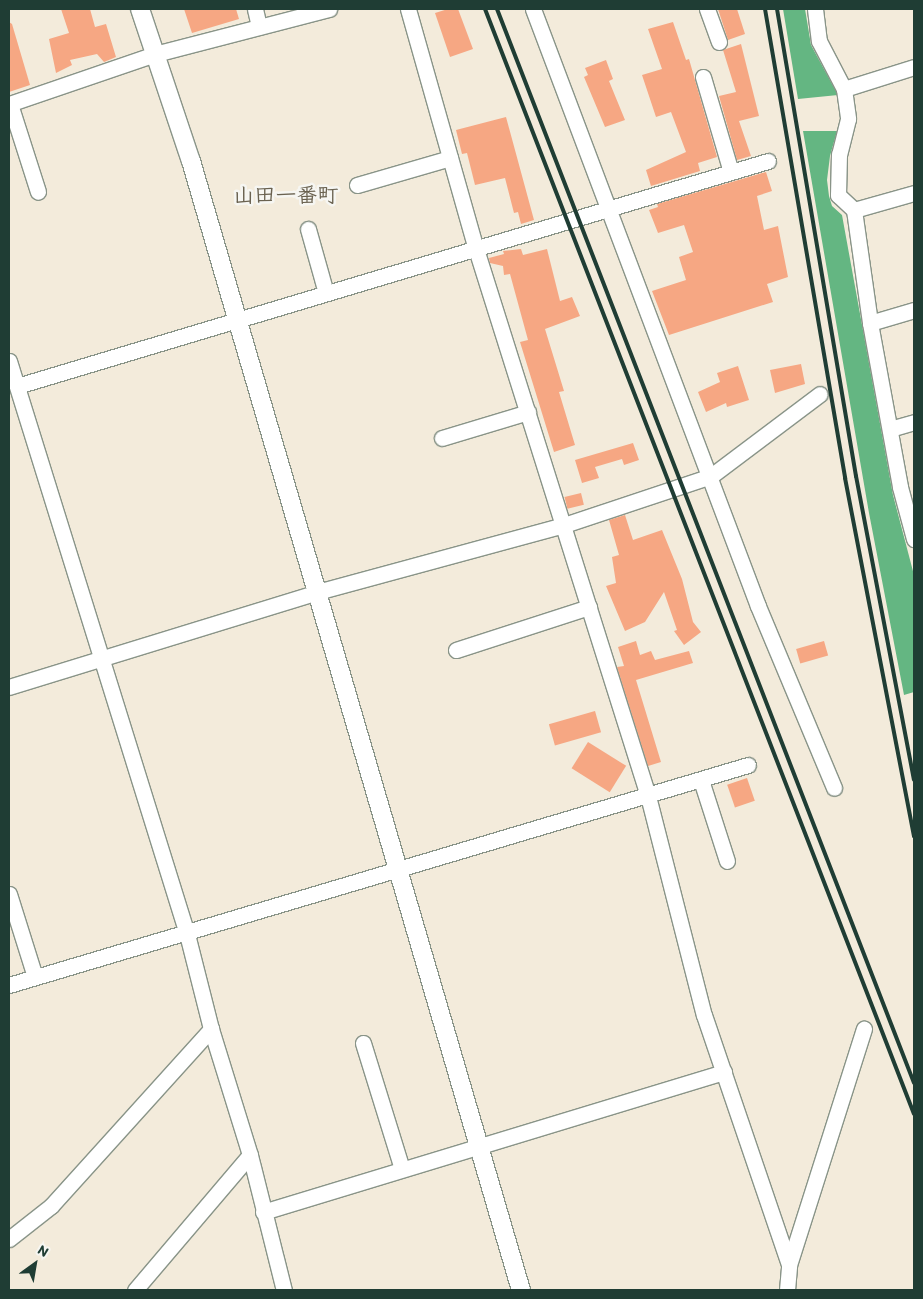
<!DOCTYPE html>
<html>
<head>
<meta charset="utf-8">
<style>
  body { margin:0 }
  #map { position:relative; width:923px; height:1299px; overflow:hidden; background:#f3ebdb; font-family:Itim,"Klee One",sans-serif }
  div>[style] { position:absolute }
  .forest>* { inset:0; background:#64b682 }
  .building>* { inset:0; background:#f6a783; transform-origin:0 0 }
  .roads { filter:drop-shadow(1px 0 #899488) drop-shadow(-1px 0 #899488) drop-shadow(0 1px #899488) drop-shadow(0 -1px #899488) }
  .minor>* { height:15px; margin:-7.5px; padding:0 7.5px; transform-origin:7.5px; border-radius:7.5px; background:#fff }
  .tertiary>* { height:18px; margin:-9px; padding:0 9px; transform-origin:9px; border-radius:9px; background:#fff }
  .rail>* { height:4px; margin:-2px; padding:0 2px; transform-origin:2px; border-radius:2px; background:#1f3d34 }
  span { translate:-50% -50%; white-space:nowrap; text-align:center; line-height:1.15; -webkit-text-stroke:5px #f6f6f2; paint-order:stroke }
  .quarter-label { font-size:21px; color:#6a6250; font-weight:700 }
  .frame { position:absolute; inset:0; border:10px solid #1f3d34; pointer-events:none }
  .north { position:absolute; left:10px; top:1239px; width:50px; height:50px; -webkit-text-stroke:4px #f6f6f2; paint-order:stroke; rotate:32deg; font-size:14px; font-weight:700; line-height:20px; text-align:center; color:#1f3d34 }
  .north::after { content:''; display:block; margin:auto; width:18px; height:22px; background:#1f3d34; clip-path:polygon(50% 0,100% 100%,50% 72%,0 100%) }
</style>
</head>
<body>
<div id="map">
  <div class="forest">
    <div style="clip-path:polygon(783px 9px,805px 9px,811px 45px,838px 95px,798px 99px)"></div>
    <div style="clip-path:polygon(803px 131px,837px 131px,830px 156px,827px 180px,829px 196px,832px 206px,842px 215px,893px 495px,914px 575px,914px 692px,904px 695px,869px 513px)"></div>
  </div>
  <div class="building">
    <div style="clip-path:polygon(61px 9px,90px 9px,95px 27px,106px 24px,116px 57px,104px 62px,97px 54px,70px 60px,72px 65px,56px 73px,49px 39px,69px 33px)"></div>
    <div style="clip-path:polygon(184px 9px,236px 9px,239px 19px,192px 33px)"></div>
    <div style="clip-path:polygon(448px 9px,458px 9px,473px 49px,450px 57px,435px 13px)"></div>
    <div style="clip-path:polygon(718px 9px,737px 9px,745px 34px,728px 40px)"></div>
    <div style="clip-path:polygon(9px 22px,12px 24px,30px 85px,9px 92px)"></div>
    <div style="clip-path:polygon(673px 22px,686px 60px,689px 59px,717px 157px,698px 163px,700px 171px,651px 186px,646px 170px,686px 152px,671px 112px,656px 117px,642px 75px,662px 69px,648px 29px)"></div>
    <div style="clip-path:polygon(741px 44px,759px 116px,739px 121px,751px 156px,737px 160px,719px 96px,736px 92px,723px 50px)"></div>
    <div style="clip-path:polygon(606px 60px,613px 79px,609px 81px,625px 120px,605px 127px,584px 77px,588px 75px,585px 68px)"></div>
    <div style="clip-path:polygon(506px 117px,534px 220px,521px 224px,518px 212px,514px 213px,505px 178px,475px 185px,467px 153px,462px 154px,456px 130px)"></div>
    <div style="clip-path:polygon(766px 172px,772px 191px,757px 196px,764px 230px,778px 226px,788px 277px,767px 284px,773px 302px,669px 335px,652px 291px,686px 280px,679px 257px,693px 252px,684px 225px,658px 233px,649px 210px,658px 207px,657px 204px)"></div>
    <div style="clip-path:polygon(521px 249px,523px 255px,547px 249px,560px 301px,572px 297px,580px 316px,545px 329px,564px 391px,559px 392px,575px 445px,554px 452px,520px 342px,528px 340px,510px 274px,504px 275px,503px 266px,490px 263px,489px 258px,504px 254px,503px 251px)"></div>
    <div style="clip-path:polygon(801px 364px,805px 384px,775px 393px,770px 370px)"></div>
    <div style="clip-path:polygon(738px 366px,749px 400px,727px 407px,726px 403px,706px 412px,698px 392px,720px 382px,717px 373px)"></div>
    <div style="clip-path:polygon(633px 443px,639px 460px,624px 465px,622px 459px,595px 467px,599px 478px,582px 483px,575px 460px)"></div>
    <div style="left:581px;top:493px;width:12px;height:17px;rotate:76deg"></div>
    <div style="clip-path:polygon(625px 515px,633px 540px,662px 530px,682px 579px,693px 622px,701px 632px,684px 645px,674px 631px,677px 630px,664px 592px,645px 622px,625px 631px,606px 586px,616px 583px,612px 557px,619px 555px,609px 520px)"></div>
    <div style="clip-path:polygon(636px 641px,640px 655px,651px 651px,655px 660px,689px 651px,693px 663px,636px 680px,661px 762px,648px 766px,617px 667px,624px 666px,618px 647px)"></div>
    <div style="left:824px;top:641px;width:15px;height:29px;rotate:74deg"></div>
    <div style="left:595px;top:711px;width:22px;height:48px;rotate:74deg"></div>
    <div style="left:588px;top:742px;width:45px;height:31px;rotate:32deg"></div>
    <div style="left:747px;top:778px;width:24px;height:21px;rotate:71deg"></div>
  </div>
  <div class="roads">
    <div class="minor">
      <div style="left:255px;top:9px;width:18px;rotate:77deg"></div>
      <div style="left:408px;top:9px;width:249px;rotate:74.2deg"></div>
      <div style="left:476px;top:249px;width:573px;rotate:72.54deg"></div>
      <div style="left:648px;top:796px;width:226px;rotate:75.7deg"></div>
      <div style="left:704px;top:1015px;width:264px;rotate:71.2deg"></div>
      <div style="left:533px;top:9px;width:638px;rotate:69.35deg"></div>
      <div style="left:758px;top:606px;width:197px;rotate:67.3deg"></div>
      <div style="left:707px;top:9px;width:35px;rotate:70deg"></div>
      <div style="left:815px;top:9px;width:32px;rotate:83deg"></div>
      <div style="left:819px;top:41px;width:54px;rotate:62.5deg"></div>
      <div style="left:844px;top:89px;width:30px;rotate:82deg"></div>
      <div style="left:848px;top:119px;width:36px;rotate:104deg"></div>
      <div style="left:839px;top:154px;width:41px;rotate:91.4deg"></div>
      <div style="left:838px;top:195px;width:22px;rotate:43deg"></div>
      <div style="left:854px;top:210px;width:114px;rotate:81.9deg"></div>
      <div style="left:870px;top:323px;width:167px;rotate:79.6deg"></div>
      <div style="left:900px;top:487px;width:54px;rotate:74.9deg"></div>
      <div style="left:703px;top:77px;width:99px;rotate:73.6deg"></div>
      <div style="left:844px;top:89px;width:73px;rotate:-17.4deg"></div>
      <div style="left:9px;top:104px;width:154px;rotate:-18.9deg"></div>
      <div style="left:155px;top:54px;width:180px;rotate:-14.5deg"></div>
      <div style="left:10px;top:104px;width:92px;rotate:72.3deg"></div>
      <div style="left:357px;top:185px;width:97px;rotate:-16.2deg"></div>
      <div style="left:854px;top:210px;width:62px;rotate:-15.8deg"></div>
      <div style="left:308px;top:229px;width:66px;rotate:74.3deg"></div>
      <div style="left:870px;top:323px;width:46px;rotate:-16.5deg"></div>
      <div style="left:9px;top:361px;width:600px;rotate:72.74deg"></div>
      <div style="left:187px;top:934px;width:98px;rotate:75.8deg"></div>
      <div style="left:211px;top:1029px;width:132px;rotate:72.8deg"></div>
      <div style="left:250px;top:1155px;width:139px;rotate:75.9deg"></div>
      <div style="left:17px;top:386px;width:784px;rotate:-16.68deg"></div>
      <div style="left:890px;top:429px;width:25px;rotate:-16deg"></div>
      <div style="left:442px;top:438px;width:90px;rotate:-16.8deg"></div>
      <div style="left:456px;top:650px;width:140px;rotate:-17.9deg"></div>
      <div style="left:9px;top:687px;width:322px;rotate:-17.1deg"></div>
      <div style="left:317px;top:592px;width:256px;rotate:-15.2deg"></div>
      <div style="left:564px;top:525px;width:155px;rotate:-18.4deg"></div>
      <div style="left:711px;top:476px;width:136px;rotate:-37deg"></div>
      <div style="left:701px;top:780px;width:85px;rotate:72.2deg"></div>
      <div style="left:9px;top:894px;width:87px;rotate:72.6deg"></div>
      <div style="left:9px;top:985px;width:771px;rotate:-16.58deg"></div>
      <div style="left:363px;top:1043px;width:132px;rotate:72.8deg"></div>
      <div style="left:263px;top:1212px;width:482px;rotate:-16.9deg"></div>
      <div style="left:9px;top:1239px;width:53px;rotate:-38.2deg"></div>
      <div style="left:51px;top:1206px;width:239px;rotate:-47.9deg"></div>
      <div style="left:135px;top:1290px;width:177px;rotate:-49.6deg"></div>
      <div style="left:787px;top:1290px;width:25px;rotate:-85deg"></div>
      <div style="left:789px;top:1265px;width:248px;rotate:-72.4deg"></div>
    </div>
    <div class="tertiary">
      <div style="left:140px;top:9px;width:160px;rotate:71.5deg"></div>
      <div style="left:191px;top:161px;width:1176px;rotate:73.71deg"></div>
    </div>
  </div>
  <div class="rail">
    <div style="left:485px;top:9px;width:1185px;rotate:68.78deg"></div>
    <div style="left:497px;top:9px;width:1152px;rotate:68.78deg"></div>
    <div style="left:765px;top:9px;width:476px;rotate:80.3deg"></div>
    <div style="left:845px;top:478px;width:365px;rotate:79.1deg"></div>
    <div style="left:777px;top:9px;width:474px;rotate:80.4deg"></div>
    <div style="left:856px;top:476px;width:309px;rotate:79.2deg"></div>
  </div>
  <div class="quarter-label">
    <span style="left:286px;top:195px">山田一番町</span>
  </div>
  <div class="frame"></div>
  <div class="north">N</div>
</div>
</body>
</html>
